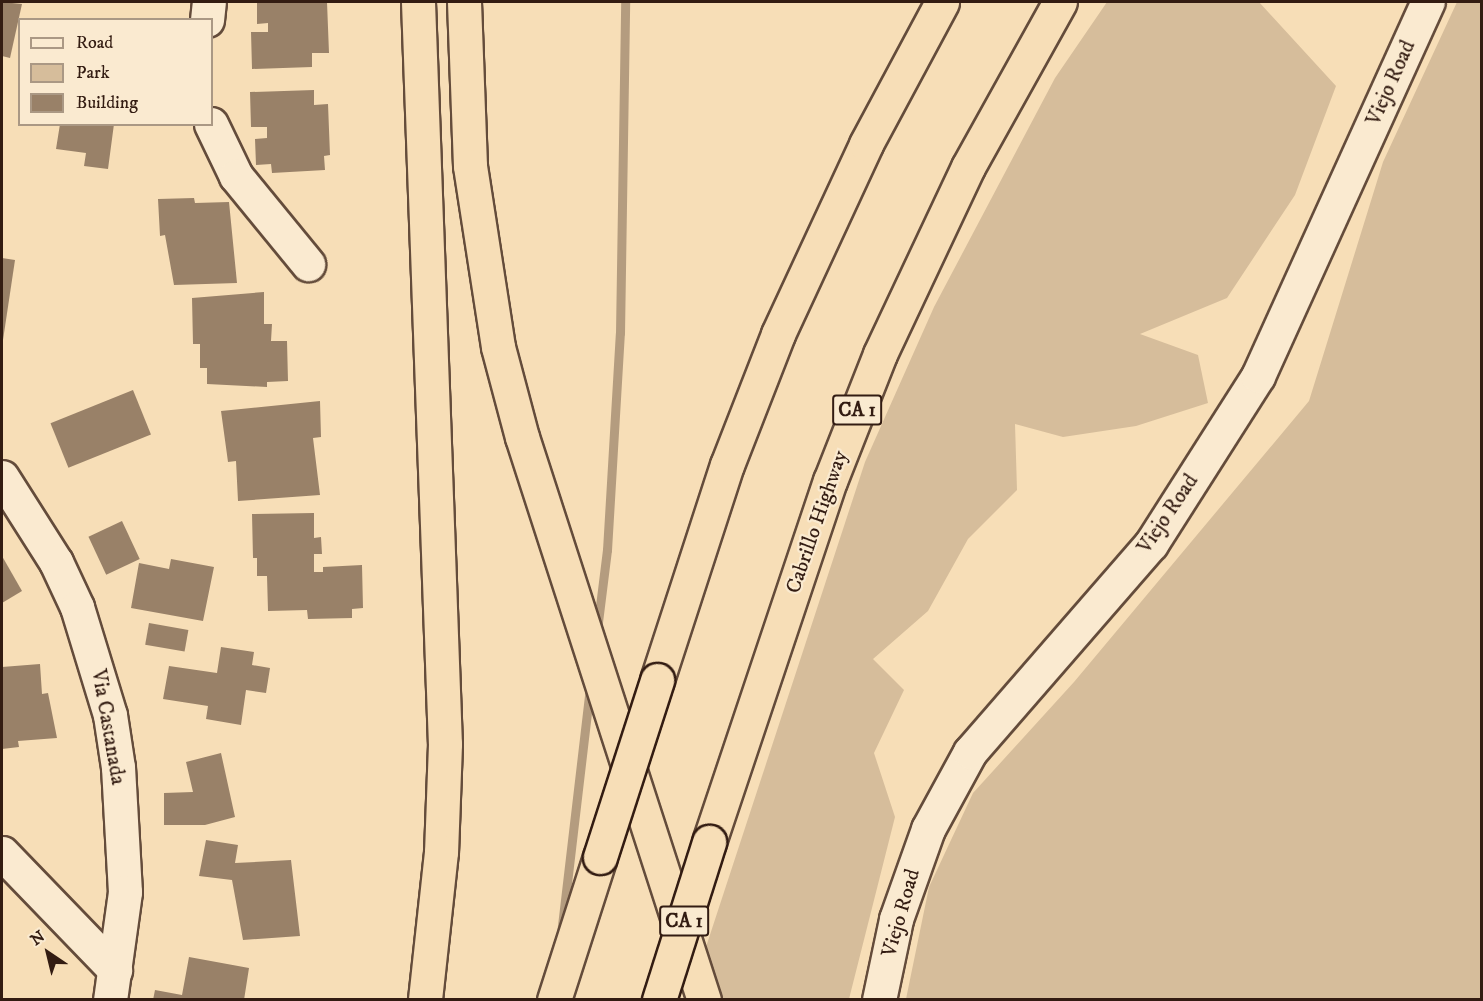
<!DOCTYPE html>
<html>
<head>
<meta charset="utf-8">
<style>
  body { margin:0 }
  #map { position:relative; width:1483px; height:1001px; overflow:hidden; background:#f7deb7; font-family:"IM FELL DW Pica",serif }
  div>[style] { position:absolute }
  .green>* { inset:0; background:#d6bd9b }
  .stream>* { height:9px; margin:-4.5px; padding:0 4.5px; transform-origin:4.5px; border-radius:4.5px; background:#b49c7f }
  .building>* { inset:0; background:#998168; transform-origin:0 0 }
  .roads { filter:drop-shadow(2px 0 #644c3b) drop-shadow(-2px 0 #644c3b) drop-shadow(0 2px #644c3b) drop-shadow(0 -2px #644c3b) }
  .minor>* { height:33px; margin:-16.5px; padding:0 16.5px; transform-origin:16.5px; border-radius:16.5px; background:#faead0 }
  .motorway>* { height:33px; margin:-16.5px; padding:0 16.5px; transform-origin:16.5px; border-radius:16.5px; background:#f7deb7 }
  .bridges { filter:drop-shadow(2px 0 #331c12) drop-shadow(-2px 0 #331c12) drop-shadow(0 2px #331c12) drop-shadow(0 -2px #331c12) }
  .motorway-bridge>* { height:33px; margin:-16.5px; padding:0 16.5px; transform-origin:16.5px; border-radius:16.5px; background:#f7deb7 }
  span { translate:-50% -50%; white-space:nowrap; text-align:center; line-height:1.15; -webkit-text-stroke:4.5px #faead0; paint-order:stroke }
  .shield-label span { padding:2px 4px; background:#faead0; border:2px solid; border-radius:4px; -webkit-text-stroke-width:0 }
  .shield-label { font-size:20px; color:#331c12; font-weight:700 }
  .street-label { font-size:21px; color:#331c12 }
  .frame { position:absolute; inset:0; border:3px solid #331c12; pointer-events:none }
  .legend { position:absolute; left:18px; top:18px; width:195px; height:108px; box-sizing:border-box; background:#faead0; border:2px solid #aa9884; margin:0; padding:8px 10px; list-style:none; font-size:18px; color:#331c12 }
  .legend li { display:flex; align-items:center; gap:12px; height:30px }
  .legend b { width:30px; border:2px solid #aa9884 }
  .north { position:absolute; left:18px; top:923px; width:60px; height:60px; -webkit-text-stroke:4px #faead0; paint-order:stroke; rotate:325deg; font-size:16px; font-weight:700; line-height:24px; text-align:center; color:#331c12 }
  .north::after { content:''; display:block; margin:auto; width:21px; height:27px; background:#331c12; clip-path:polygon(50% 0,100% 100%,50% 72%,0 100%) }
</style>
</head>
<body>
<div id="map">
  <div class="green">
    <div style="clip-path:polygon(1107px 2px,1259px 2px,1336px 86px,1295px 195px,1227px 298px,1140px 334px,1198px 355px,1208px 403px,1136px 426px,1063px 437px,1015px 424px,1017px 490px,968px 539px,928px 611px,873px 659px,904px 690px,874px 753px,895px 817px,849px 999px,721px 999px,705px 950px,865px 462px,934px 307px,1055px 78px)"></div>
    <div style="clip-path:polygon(1457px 2px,1482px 2px,1481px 999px,906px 999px,929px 887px,973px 793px,1074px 682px,1309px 401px,1383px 162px)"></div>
  </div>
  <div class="stream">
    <div style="left:597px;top:630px;width:81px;rotate:-82.9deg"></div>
    <div style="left:607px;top:550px;width:217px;rotate:-86.6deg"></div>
    <div style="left:620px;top:333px;width:331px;rotate:-89.1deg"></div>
    <div style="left:561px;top:934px;width:250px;rotate:-83.3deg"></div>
  </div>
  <div class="building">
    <div style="clip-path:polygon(2px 2px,22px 4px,10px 58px,2px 56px)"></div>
    <div style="clip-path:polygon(257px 2px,327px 2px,329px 53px,312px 53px,312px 67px,252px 69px,251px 32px,268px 32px,268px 23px,257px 24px)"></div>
    <div style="clip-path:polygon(314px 90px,314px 105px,328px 104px,330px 155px,324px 156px,325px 170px,272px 173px,271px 164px,256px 165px,255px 139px,267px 138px,267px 127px,251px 127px,250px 92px)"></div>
    <div style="clip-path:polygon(60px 124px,114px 124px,108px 169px,84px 166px,86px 153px,56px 149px)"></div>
    <div style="clip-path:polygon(194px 198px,195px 203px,229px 202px,237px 283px,174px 285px,165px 235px,160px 236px,158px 199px)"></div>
    <div style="clip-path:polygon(2px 258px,15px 260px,3px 340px,2px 340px)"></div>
    <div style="clip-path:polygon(264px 292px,264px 324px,272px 324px,271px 341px,287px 341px,288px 381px,267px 382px,267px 387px,207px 384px,207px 368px,200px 368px,200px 344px,193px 344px,192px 298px)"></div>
    <div style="left:133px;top:390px;width:48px;height:89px;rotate:68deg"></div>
    <div style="clip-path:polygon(320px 401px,321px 437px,313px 438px,320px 495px,238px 501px,236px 461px,228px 462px,221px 411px)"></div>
    <div style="clip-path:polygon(314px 513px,314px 538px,321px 537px,322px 554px,314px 554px,314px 572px,323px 572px,323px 567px,362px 565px,363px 608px,352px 609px,352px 618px,308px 619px,307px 610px,268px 611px,267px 576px,257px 576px,257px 558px,253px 558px,252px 514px)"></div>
    <div style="left:122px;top:521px;width:42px;height:37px;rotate:65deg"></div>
    <div style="clip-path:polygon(2px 556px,22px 591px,2px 603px)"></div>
    <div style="clip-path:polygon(171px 559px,214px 567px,203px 621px,131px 608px,139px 563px,169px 569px)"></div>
    <div style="left:149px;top:623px;width:40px;height:22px;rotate:10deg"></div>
    <div style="clip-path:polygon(221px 647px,254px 652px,252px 665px,270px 668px,266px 693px,246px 690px,241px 725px,206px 719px,208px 706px,163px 699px,169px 666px,217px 673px)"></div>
    <div style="clip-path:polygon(40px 664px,42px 694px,48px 693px,57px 738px,18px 741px,19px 747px,2px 749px,2px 667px)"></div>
    <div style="clip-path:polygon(221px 753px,235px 817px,205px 825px,164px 825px,164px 793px,193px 792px,186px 762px)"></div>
    <div style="clip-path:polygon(206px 840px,238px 845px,235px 863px,291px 860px,300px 936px,243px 940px,232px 880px,199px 876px)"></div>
    <div style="clip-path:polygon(189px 957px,249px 968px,244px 1000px,153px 1000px,155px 990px,182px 995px)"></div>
  </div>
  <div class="roads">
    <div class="minor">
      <div style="left:207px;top:20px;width:18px;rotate:-84deg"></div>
      <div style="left:211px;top:124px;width:58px;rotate:64.3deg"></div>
      <div style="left:236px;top:176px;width:114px;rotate:50.7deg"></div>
      <div style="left:2px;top:477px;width:101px;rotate:57.6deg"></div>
      <div style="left:56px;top:562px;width:50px;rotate:65deg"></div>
      <div style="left:77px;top:607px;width:113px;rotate:73deg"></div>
      <div style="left:110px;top:715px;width:53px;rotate:81.3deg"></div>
      <div style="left:118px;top:767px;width:125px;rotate:86.8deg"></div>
      <div style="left:125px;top:892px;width:109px;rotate:97.9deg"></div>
      <div style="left:2px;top:853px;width:163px;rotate:46deg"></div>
      <div style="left:879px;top:1000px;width:83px;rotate:-78.1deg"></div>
      <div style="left:896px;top:919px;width:96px;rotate:-70.4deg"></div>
      <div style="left:928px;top:829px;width:88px;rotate:-61.4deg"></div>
      <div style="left:970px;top:752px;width:276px;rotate:-49deg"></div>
      <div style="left:1151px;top:544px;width:199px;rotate:-57.5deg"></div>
      <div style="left:1258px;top:376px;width:411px;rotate:-65.6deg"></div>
    </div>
    <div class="motorway">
      <div style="left:418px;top:2px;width:742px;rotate:87.92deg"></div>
      <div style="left:445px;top:744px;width:108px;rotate:92.1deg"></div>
      <div style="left:441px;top:852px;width:149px;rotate:96.2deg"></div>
      <div style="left:464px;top:2px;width:164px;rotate:87.9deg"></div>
      <div style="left:470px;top:166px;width:183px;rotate:81.2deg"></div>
      <div style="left:498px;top:347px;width:93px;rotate:75.1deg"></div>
      <div style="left:522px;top:437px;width:592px;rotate:72.09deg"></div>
      <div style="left:657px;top:680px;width:226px;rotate:-72deg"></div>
      <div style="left:727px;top:465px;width:141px;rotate:-68.7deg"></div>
      <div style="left:778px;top:334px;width:209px;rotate:-65.1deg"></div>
      <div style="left:866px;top:144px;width:161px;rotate:-61.8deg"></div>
      <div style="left:709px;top:842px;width:381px;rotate:-71.5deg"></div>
      <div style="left:830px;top:481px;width:136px;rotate:-68.5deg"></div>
      <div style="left:880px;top:354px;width:207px;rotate:-64.8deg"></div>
      <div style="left:968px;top:167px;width:189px;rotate:-60.9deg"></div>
      <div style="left:554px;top:1000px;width:150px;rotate:-72.2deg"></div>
    </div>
  </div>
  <div class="bridges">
    <div class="motorway-bridge">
      <div style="left:600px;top:857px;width:186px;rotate:-72.1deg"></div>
      <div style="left:659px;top:1000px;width:166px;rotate:-72.4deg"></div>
    </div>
  </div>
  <div class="shield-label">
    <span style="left:857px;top:410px">CA 1</span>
    <span style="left:684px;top:921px">CA 1</span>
  </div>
  <div class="street-label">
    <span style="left:1391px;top:83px;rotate:-66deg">Viejo Road</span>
    <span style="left:1168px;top:514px;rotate:-56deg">Viejo Road</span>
    <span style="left:817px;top:522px;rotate:-71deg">Cabrillo Highway</span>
    <span style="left:108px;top:727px;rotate:80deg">Via Castanada</span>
    <span style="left:901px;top:913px;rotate:-74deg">Viejo Road</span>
  </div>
  <div class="frame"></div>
  <ul class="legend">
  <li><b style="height:8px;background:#faead0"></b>Road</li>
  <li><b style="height:16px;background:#d6bd9b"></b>Park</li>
  <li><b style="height:16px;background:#998168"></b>Building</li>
  </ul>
  <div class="north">N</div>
</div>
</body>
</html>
